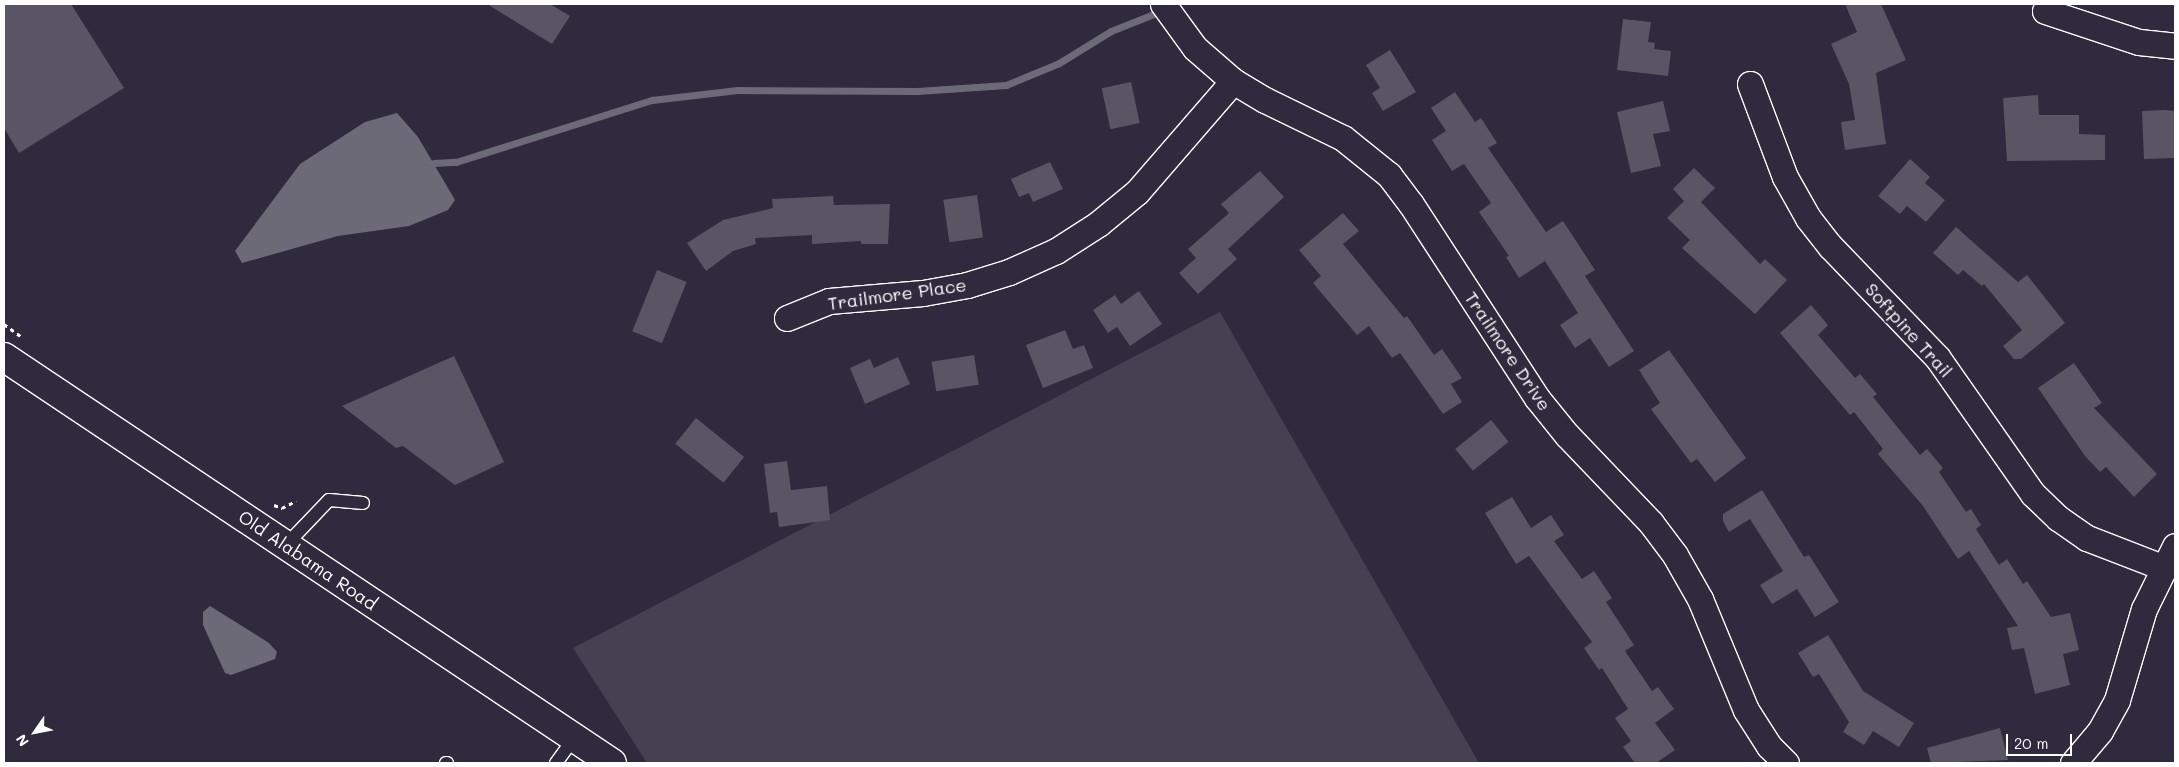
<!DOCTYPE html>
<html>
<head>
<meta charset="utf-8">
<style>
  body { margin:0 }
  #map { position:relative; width:2179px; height:767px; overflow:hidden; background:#2f2a3d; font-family:Mali,sans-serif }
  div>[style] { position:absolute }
  .green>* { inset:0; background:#464152 }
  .water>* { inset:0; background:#6d6a77 }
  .stream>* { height:7px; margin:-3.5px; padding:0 3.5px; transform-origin:3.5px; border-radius:3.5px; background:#6d6a77 }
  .building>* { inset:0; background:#595564; transform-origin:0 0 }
  .path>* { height:3px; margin-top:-1.5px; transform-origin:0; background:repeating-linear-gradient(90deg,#fff 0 4px,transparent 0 8px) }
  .roads { filter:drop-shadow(1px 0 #fff) drop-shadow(-1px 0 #fff) drop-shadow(0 1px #fff) drop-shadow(0 -1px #fff) }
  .service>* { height:12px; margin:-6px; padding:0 6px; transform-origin:6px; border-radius:6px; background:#2f2a3d }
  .minor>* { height:25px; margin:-12.5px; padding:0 12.5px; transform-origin:12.5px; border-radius:12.5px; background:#2f2a3d }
  .tertiary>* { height:28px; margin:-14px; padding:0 14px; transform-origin:14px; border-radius:14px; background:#2f2a3d }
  span { translate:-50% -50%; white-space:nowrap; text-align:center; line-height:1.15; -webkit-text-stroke:4px #2f2a3d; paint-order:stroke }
  .street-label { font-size:18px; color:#fff }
  .frame { position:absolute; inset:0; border:5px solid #fff; pointer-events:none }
  .north { position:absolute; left:10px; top:707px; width:50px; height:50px; -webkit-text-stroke:4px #2f2a3d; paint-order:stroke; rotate:237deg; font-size:14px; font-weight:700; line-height:20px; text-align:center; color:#fff }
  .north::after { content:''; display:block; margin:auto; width:18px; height:22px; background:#fff; clip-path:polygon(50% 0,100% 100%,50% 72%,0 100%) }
  .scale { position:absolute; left:2006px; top:734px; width:66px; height:22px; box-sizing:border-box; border:2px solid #fff; border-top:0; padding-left:6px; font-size:15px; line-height:18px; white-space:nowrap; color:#fff; -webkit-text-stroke:4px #2f2a3d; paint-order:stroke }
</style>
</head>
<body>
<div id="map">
  <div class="green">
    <div style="clip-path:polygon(1220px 312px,1479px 763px,647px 763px,573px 648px)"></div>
  </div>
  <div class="water">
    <div style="clip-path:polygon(397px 113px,418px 137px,455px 200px,448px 210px,409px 226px,338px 236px,242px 263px,235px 251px,300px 164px,365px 122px)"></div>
    <div style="clip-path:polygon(210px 606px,269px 643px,277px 652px,275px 659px,231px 675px,225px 673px,203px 625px,203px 612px)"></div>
  </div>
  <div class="stream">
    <div style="left:434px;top:163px;width:22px;rotate:-3deg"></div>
    <div style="left:456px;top:162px;width:206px;rotate:-17.6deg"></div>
    <div style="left:652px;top:100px;width:86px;rotate:-6.7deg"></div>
    <div style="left:737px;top:90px;width:180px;rotate:0.3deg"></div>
    <div style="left:917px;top:91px;width:89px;rotate:-3.9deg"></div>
    <div style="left:1006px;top:85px;width:57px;rotate:-22.5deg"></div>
    <div style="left:1059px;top:63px;width:61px;rotate:-31.6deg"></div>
    <div style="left:1111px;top:31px;width:54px;rotate:-21.8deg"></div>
  </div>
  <div class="building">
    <div style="clip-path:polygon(4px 4px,71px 4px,124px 88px,19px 153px,4px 128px)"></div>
    <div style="clip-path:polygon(487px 4px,550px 4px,570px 16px,552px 44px)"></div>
    <div style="clip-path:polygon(1845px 4px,1881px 4px,1906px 60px,1876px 73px,1886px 144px,1845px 150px,1841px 122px,1855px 120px,1849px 84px,1831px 44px,1857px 32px)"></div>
    <div style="clip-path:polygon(1623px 19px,1651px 22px,1648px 42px,1655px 43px,1654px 49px,1671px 51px,1668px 76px,1617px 70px)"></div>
    <div style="clip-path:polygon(1390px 50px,1416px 92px,1383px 111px,1372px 93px,1380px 88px,1366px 65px)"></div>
    <div style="left:1131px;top:82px;width:42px;height:30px;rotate:78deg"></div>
    <div style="clip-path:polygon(1455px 92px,1475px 122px,1481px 118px,1497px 143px,1488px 148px,1546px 232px,1563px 221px,1595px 270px,1585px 276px,1634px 351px,1609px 367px,1590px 338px,1575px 348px,1560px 325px,1578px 313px,1545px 261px,1519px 278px,1506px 257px,1509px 256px,1479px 212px,1491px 203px,1464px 164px,1452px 171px,1432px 140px,1446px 131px,1431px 108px)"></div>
    <div style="clip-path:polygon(2038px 95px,2039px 115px,2079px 115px,2079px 134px,2105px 135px,2105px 160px,2007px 161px,2003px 98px)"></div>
    <div style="clip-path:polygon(1663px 101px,1670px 131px,1653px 134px,1661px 166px,1631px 173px,1617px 112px)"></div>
    <div style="clip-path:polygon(2164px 110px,2175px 111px,2175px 158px,2144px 159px,2142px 111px)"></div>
    <div style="clip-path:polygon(1910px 159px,1930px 177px,1925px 183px,1945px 200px,1926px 222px,1907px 206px,1900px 214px,1878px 196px)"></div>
    <div style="clip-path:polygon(1050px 162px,1063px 189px,1033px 202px,1029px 193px,1019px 197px,1011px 179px)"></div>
    <div style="clip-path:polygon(1694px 168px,1715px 188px,1701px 202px,1760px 264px,1765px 259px,1787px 280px,1755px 314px,1682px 248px,1690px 240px,1667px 218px,1684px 201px,1673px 189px)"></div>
    <div style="clip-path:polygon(1260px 171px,1284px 197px,1228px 249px,1237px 259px,1198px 294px,1179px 273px,1196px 258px,1188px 249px,1229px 213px,1221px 204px)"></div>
    <div style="left:977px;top:195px;width:43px;height:34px;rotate:82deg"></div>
    <div style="clip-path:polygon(833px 196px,834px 205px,890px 204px,888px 244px,861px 244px,861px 241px,812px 244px,812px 235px,755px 238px,756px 244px,733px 251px,706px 271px,687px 243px,723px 220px,773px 208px,772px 199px)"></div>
    <div style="clip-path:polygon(1343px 213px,1359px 231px,1343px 244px,1404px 318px,1407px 316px,1434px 355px,1442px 349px,1462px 378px,1451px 384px,1462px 402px,1443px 414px,1400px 353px,1392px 358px,1369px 326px,1357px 335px,1313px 283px,1321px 276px,1299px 250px)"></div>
    <div style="clip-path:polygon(1956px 227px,2018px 282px,2027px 275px,2065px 323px,2021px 359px,2014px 359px,2003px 346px,2022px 330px,1984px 284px,1982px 286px,1963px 270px,1958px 275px,1933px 253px)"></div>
    <div style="left:657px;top:270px;width:32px;height:66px;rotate:22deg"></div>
    <div style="clip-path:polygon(1139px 291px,1162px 324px,1130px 346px,1117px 327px,1108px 333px,1093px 310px,1115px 295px,1121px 304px)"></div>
    <div style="clip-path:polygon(1811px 305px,1828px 325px,1818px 335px,1855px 378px,1860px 374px,1877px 394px,1873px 397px,1920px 455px,1927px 449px,1943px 468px,1939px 472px,1966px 512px,1971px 509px,1981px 525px,1976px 529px,1999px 565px,2007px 559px,2023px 584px,2027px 581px,2051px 617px,2070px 613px,2079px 650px,2063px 654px,2070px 685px,2035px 694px,2024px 648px,2012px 650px,2007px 628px,2018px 626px,1969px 551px,1958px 559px,1923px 506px,1878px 454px,1883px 449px,1854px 412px,1850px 415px,1780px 333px)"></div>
    <div style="clip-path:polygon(1065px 330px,1073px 349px,1084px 345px,1093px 368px,1043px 388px,1026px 345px)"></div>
    <div style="clip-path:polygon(1669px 350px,1746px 458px,1715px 482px,1697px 459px,1691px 463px,1651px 409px,1660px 403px,1639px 370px)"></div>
    <div style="left:974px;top:355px;width:30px;height:43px;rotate:81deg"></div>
    <div style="clip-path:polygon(454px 356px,504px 462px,455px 485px,403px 446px,396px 448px,342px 406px)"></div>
    <div style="clip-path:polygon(898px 357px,910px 384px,865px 404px,850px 368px,870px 359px,874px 368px)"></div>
    <div style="clip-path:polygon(2074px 363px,2102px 403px,2094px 408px,2157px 474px,2134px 497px,2106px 467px,2100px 472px,2085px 456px,2038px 388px)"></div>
    <div style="left:696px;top:418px;width:62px;height:33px;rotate:39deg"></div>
    <div style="left:1491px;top:420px;width:28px;height:46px;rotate:51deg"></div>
    <div style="clip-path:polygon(787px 461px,791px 490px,827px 486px,830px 520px,779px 527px,777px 512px,770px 513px,764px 464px)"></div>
    <div style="clip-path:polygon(1762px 490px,1804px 557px,1809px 555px,1839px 602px,1815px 617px,1797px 589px,1772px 604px,1760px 585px,1783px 571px,1750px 519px,1729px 532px,1723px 521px,1723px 514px)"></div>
    <div style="clip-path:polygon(1512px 497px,1531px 528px,1551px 515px,1564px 535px,1554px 541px,1582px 579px,1594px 571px,1612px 598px,1606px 602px,1634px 645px,1625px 651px,1652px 691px,1658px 687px,1674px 709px,1655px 723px,1675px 750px,1656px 763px,1635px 763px,1623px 747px,1631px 741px,1615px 718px,1628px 709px,1602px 668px,1599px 670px,1584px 648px,1592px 642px,1529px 556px,1516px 564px,1485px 513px)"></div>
    <div style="clip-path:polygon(1828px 635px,1863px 691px,1914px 723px,1899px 747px,1873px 731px,1864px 745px,1843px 732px,1849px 722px,1819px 674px,1813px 677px,1798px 653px)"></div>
    <div style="clip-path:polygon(2000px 728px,2008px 760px,1931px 763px,1927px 748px)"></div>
  </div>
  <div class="path">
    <div style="left:4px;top:324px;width:22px;rotate:36deg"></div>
    <div style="left:274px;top:505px;width:9px;rotate:21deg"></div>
    <div style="left:282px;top:508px;width:16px;rotate:-27deg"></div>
  </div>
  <div class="roads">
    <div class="service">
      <div style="left:286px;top:545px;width:62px;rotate:-46.3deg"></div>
      <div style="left:329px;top:500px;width:34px;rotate:5deg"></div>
      <div style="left:446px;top:763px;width:1px"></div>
      <div style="left:556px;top:763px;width:31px;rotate:-54deg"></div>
    </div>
    <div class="minor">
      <div style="left:1163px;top:4px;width:54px;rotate:54deg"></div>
      <div style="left:1195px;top:48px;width:50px;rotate:41deg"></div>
      <div style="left:1233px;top:81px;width:37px;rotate:31deg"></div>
      <div style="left:1265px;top:100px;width:87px;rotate:26deg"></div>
      <div style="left:1343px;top:138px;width:59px;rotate:38.8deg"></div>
      <div style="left:1389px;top:175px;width:36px;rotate:53deg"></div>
      <div style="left:1411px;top:204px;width:231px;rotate:57deg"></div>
      <div style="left:1537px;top:398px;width:48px;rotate:51deg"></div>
      <div style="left:1567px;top:435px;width:122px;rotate:46.3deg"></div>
      <div style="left:1651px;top:523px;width:40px;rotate:53deg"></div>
      <div style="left:1675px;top:555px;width:51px;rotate:60.4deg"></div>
      <div style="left:1700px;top:599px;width:120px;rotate:67.5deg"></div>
      <div style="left:1746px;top:710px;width:43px;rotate:57.4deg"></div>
      <div style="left:1769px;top:746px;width:24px;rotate:45deg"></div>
      <div style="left:2045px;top:11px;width:99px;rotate:18.3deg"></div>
      <div style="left:2139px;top:42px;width:36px;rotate:6deg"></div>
      <div style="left:1750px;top:84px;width:99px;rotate:69.4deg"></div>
      <div style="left:1785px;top:177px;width:47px;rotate:60.7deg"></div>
      <div style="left:1808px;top:218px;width:37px;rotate:52deg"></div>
      <div style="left:1831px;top:247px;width:153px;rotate:46.1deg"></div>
      <div style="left:1937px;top:357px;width:167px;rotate:55deg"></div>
      <div style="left:2033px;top:494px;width:35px;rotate:44deg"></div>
      <div style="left:2058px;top:518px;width:35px;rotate:35deg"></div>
      <div style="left:2087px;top:538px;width:80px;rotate:21.1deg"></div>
      <div style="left:787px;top:318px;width:45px;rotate:-22deg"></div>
      <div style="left:829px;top:301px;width:94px;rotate:-4.9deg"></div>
      <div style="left:923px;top:293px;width:45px;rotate:-10.3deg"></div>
      <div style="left:967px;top:285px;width:44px;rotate:-17.2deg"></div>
      <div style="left:1009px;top:272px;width:51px;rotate:-24.1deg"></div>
      <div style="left:1056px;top:251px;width:50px;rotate:-32.7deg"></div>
      <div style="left:1098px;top:224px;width:50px;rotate:-39.4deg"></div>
      <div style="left:1137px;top:192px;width:147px;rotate:-49.1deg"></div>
      <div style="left:2073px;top:763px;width:42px;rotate:-49.8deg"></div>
      <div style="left:2100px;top:731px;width:35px;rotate:-61deg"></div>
      <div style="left:2117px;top:700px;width:95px;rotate:-73.5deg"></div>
      <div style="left:2144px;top:609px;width:70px;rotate:-63.8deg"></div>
    </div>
    <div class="tertiary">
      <div style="left:4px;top:357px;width:731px;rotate:33.73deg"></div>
    </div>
  </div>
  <div class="street-label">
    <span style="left:897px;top:294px;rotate:-8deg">Trailmore Place</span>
    <span style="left:1909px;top:330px;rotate:48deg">Softpine Trail</span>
    <span style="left:1508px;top:351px;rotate:56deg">Trailmore Drive</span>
    <span style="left:308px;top:560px;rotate:34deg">Old Alabama Road</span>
  </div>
  <div class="frame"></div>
  <div class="north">N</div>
  <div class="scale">20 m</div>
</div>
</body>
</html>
